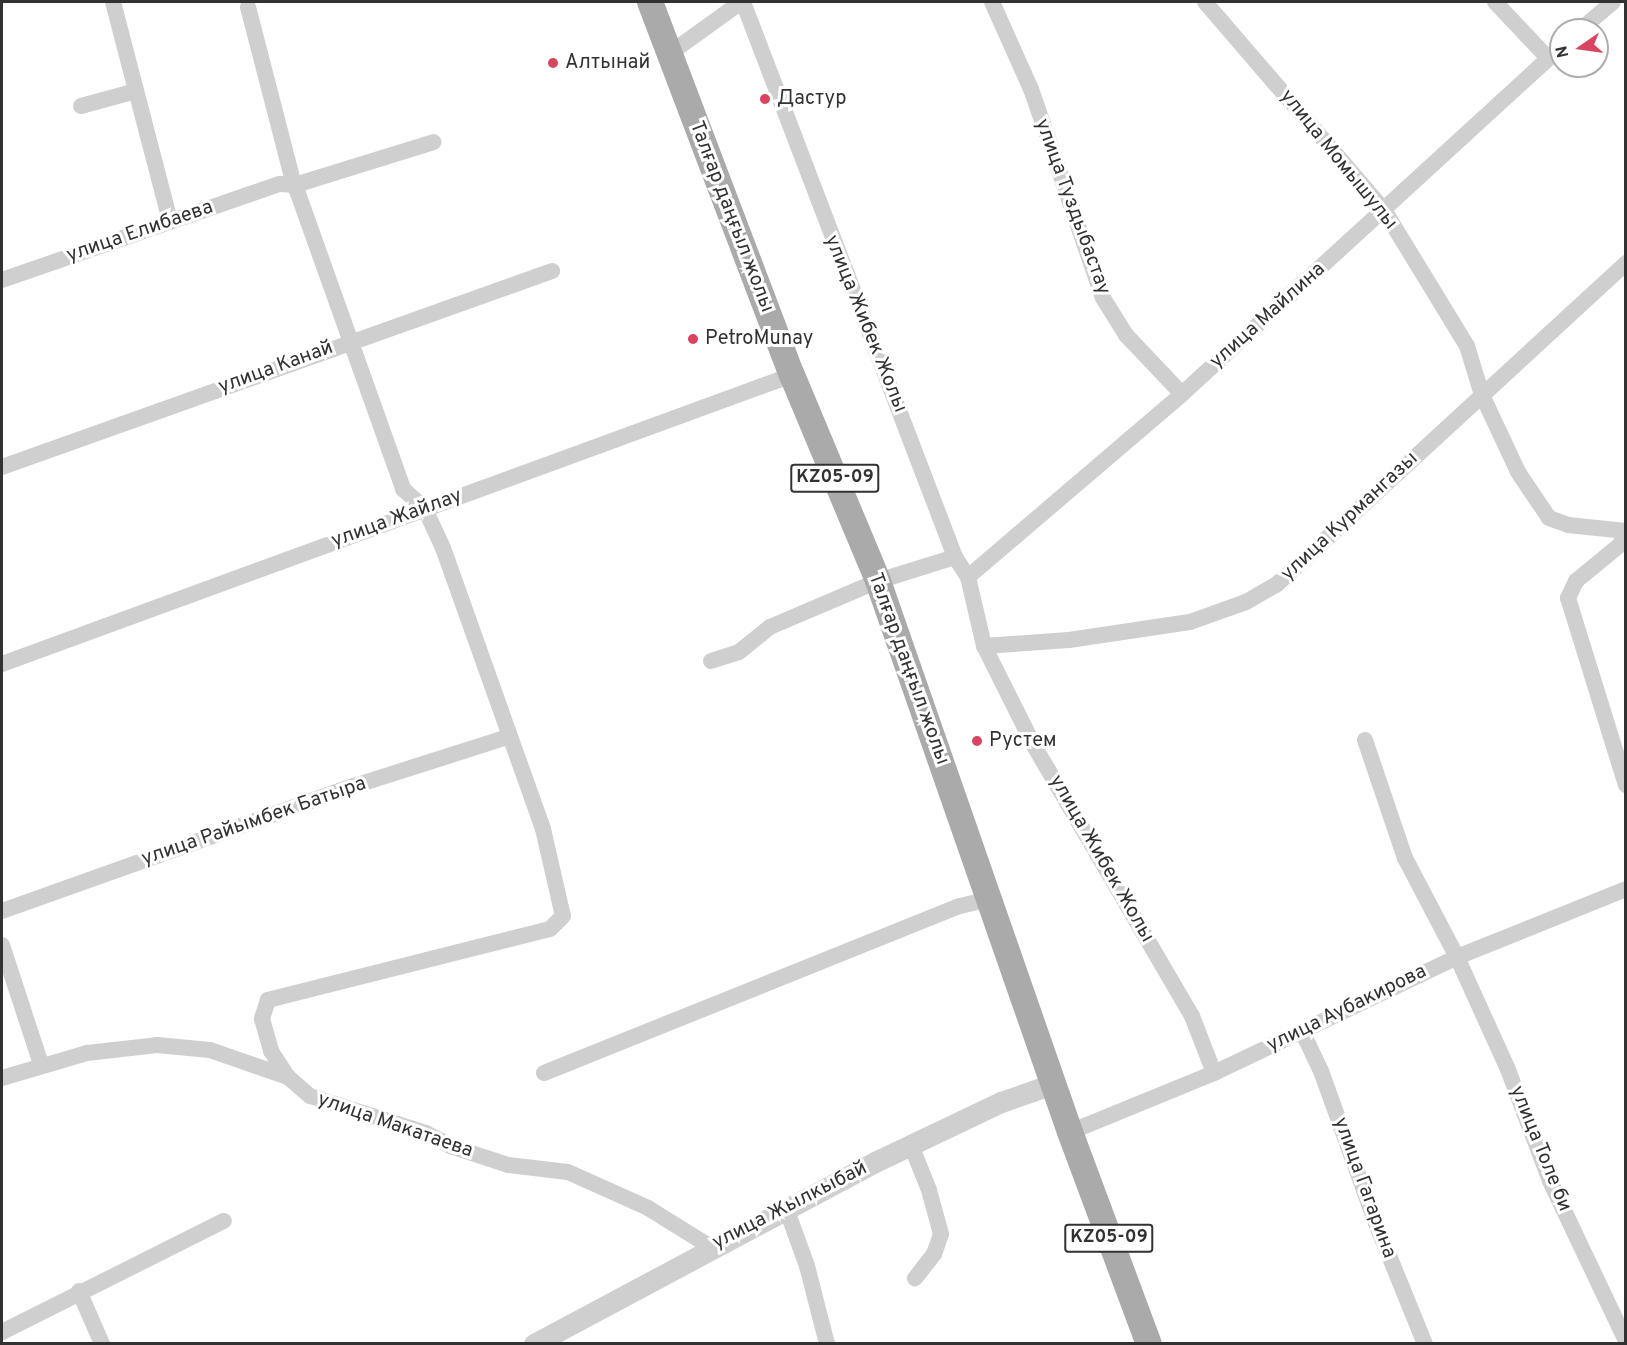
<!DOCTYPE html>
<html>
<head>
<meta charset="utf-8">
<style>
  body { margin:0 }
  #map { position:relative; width:1627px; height:1345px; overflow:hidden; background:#fff; font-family:Overpass,sans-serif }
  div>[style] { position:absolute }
  .minor>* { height:16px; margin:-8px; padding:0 8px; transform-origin:8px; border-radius:8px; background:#cfcfcf }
  .tertiary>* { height:21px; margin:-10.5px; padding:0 10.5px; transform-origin:10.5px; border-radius:10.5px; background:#cfcfcf }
  .primary>* { height:26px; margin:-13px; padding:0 13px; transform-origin:13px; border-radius:13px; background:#aaa }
  .dots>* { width:16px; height:16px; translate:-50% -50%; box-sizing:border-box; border:3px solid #fff; border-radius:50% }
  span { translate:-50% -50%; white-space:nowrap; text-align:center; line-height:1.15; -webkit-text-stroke:6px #fff; paint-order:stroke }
  .shield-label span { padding:2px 4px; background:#fff; border:2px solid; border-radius:4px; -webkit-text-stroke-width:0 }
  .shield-label { font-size:18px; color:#323232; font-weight:700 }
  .poi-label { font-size:20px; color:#323232 }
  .left { translate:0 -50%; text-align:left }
  .street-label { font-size:20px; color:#323232 }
  .frame { position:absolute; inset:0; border:3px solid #323232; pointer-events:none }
  .north { position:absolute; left:1549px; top:18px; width:60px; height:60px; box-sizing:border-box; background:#fff; border:2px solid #adadad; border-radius:50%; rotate:257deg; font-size:16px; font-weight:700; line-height:24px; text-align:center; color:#323232 }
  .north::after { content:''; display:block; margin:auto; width:21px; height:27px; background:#d84560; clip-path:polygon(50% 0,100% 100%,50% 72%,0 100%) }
</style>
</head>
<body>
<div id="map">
  <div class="minor">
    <div style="left:113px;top:2px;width:226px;rotate:75.4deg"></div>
    <div style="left:743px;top:2px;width:594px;rotate:69.09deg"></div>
    <div style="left:955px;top:557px;width:24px;rotate:57deg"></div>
    <div style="left:968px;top:577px;width:71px;rotate:76.9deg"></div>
    <div style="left:984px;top:646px;width:110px;rotate:63.4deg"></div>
    <div style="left:1033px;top:744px;width:315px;rotate:59.7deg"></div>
    <div style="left:1192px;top:1016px;width:61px;rotate:68.9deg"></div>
    <div style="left:992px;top:2px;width:95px;rotate:65.9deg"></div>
    <div style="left:1031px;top:89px;width:221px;rotate:71deg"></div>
    <div style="left:1103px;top:298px;width:44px;rotate:58.1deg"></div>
    <div style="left:1126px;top:335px;width:81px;rotate:46.5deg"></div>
    <div style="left:1205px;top:2px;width:274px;rotate:49.3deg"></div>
    <div style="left:1384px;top:210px;width:159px;rotate:58.6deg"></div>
    <div style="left:1467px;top:346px;width:51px;rotate:73deg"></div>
    <div style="left:1482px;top:395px;width:85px;rotate:64.9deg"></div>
    <div style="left:1518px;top:472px;width:55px;rotate:56deg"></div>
    <div style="left:1549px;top:518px;width:20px;rotate:20deg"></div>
    <div style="left:1568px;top:525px;width:58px;rotate:5.9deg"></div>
    <div style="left:1495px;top:2px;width:77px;rotate:46.6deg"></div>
    <div style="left:248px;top:7px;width:184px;rotate:75.5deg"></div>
    <div style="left:1580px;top:30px;width:43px;rotate:-40.3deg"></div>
    <div style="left:669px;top:54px;width:89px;rotate:-35.8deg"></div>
    <div style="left:81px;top:106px;width:57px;rotate:-15.3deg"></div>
    <div style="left:295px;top:185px;width:145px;rotate:-17.2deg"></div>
    <div style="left:2px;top:280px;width:294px;rotate:-19.1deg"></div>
    <div style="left:280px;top:184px;width:15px;rotate:4deg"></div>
    <div style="left:295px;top:185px;width:323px;rotate:70.4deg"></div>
    <div style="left:403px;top:489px;width:30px;rotate:42deg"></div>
    <div style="left:425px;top:509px;width:43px;rotate:65.2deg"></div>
    <div style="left:443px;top:548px;width:298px;rotate:70.4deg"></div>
    <div style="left:543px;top:829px;width:89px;rotate:77.1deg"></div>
    <div style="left:563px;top:916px;width:18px;rotate:135deg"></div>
    <div style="left:550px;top:929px;width:291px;rotate:165.9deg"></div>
    <div style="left:268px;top:1000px;width:20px;rotate:108deg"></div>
    <div style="left:262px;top:1019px;width:33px;rotate:74deg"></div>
    <div style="left:271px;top:1051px;width:31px;rotate:57deg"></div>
    <div style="left:2px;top:467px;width:584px;rotate:-19.61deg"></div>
    <div style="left:1624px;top:531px;width:13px;rotate:103deg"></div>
    <div style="left:1621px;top:544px;width:58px;rotate:140.6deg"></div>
    <div style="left:1576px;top:581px;width:19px;rotate:115deg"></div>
    <div style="left:1568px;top:598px;width:196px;rotate:72.8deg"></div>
    <div style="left:968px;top:577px;width:282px;rotate:-40.5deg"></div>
    <div style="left:1182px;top:394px;width:514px;rotate:-42.48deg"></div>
    <div style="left:984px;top:646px;width:85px;rotate:-4deg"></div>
    <div style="left:1069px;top:640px;width:122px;rotate:-8.5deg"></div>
    <div style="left:1190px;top:622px;width:59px;rotate:-19.7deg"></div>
    <div style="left:1246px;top:602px;width:34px;rotate:-30deg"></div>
    <div style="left:1276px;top:585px;width:476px;rotate:-42.6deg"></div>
    <div style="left:711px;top:661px;width:29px;rotate:-18deg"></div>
    <div style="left:739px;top:652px;width:40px;rotate:-39deg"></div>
    <div style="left:770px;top:627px;width:117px;rotate:-23.1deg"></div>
    <div style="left:878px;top:581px;width:81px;rotate:-17.3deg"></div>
    <div style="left:2px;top:664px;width:841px;rotate:-20.09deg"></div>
    <div style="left:1365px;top:740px;width:125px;rotate:71.3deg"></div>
    <div style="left:1405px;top:858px;width:112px;rotate:62.3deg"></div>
    <div style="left:1457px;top:957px;width:121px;rotate:65.6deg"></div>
    <div style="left:1507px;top:1067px;width:122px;rotate:69.3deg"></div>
    <div style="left:1550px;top:1181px;width:177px;rotate:64.6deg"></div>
    <div style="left:2px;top:911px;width:374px;rotate:-19.6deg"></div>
    <div style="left:354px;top:786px;width:162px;rotate:-17.7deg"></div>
    <div style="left:2px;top:945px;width:125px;rotate:71.9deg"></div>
    <div style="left:1303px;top:1033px;width:42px;rotate:64.7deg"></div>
    <div style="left:1321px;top:1071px;width:159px;rotate:70.2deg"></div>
    <div style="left:1375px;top:1221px;width:133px;rotate:67.9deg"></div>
    <div style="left:544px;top:1073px;width:448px;rotate:-21.9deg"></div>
    <div style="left:960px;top:906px;width:32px;rotate:-13deg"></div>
    <div style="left:2px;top:1078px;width:89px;rotate:-16.4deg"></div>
    <div style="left:87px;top:1053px;width:70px;rotate:-6.5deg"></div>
    <div style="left:157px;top:1045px;width:53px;rotate:5.4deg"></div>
    <div style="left:210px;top:1050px;width:83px;rotate:19.1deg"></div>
    <div style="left:288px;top:1077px;width:29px;rotate:41deg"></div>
    <div style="left:310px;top:1096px;width:122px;rotate:17.7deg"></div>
    <div style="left:426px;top:1133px;width:27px;rotate:28deg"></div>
    <div style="left:450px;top:1146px;width:61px;rotate:18.1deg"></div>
    <div style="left:508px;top:1165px;width:60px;rotate:6.7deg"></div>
    <div style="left:568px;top:1172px;width:88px;rotate:24.2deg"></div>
    <div style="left:648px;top:1208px;width:74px;rotate:31.8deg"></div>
    <div style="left:1070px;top:1132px;width:156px;rotate:-22.3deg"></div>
    <div style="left:1214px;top:1073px;width:269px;rotate:-25.5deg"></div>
    <div style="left:1457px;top:957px;width:182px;rotate:-21.9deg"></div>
    <div style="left:911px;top:1145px;width:48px;rotate:68.2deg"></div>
    <div style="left:929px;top:1190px;width:46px;rotate:74.7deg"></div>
    <div style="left:941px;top:1234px;width:21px;rotate:109deg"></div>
    <div style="left:934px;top:1254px;width:31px;rotate:128deg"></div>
    <div style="left:786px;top:1208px;width:62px;rotate:70.1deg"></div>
    <div style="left:807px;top:1266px;width:81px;rotate:75.6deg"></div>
    <div style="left:79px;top:1291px;width:58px;rotate:66.5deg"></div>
    <div style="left:2px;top:1332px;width:248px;rotate:-26.6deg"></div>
  </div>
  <div class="tertiary">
    <div style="left:534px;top:1344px;width:387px;rotate:-28.1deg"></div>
    <div style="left:875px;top:1162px;width:140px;rotate:-25.5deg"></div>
    <div style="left:1001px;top:1102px;width:55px;rotate:-19.1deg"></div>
  </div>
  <div class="primary">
    <div style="left:650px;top:2px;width:399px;rotate:69.2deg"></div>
    <div style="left:792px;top:375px;width:223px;rotate:67.3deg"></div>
    <div style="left:878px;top:581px;width:583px;rotate:70.79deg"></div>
    <div style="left:1070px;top:1132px;width:226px;rotate:69.6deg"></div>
  </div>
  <div class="dots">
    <div style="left:553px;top:63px;background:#d84560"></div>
    <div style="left:765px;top:99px;background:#d84560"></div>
    <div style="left:693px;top:339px;background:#d84560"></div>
    <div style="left:977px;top:741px;background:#d84560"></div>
  </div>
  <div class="shield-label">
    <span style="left:835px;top:478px">KZ05-09</span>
    <span style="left:1109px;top:1238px">KZ05-09</span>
  </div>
  <div class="poi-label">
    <span class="left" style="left:565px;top:63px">Алтынай</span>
    <span class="left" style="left:777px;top:99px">Дастур</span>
    <span class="left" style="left:705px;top:339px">PetroMunay</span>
    <span class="left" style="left:989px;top:741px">Рустем</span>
  </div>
  <div class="street-label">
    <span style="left:1338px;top:160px;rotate:51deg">улица Момышулы</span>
    <span style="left:1072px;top:207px;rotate:70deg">улица Туздыбастау</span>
    <span style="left:731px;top:217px;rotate:69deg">Талғар даңғыл жолы</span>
    <span style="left:140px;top:232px;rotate:-19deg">улица Елибаева</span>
    <span style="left:1268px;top:316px;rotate:-42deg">улица Майлина</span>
    <span style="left:865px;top:324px;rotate:68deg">улица Жибек Жолы</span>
    <span style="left:276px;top:368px;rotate:-20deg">улица Канай</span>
    <span style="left:1350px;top:517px;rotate:-43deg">улица Курмангазы</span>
    <span style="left:397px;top:519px;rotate:-20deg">улица Жайлау</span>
    <span style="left:908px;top:669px;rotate:70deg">Талғар даңғыл жолы</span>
    <span style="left:254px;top:822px;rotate:-19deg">улица Райымбек Батыра</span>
    <span style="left:1101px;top:859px;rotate:60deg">улица Жибек Жолы</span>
    <span style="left:1347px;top:1009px;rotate:-26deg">улица Аубакирова</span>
    <span style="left:395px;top:1126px;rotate:19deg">улица Макатаева</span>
    <span style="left:1540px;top:1149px;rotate:68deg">улица Толе би</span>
    <span style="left:1364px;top:1188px;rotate:70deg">улица Гагарина</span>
    <span style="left:790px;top:1206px;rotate:-27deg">улица Жылкыбай</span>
  </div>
  <div class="frame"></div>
  <div class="north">N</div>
</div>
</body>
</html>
